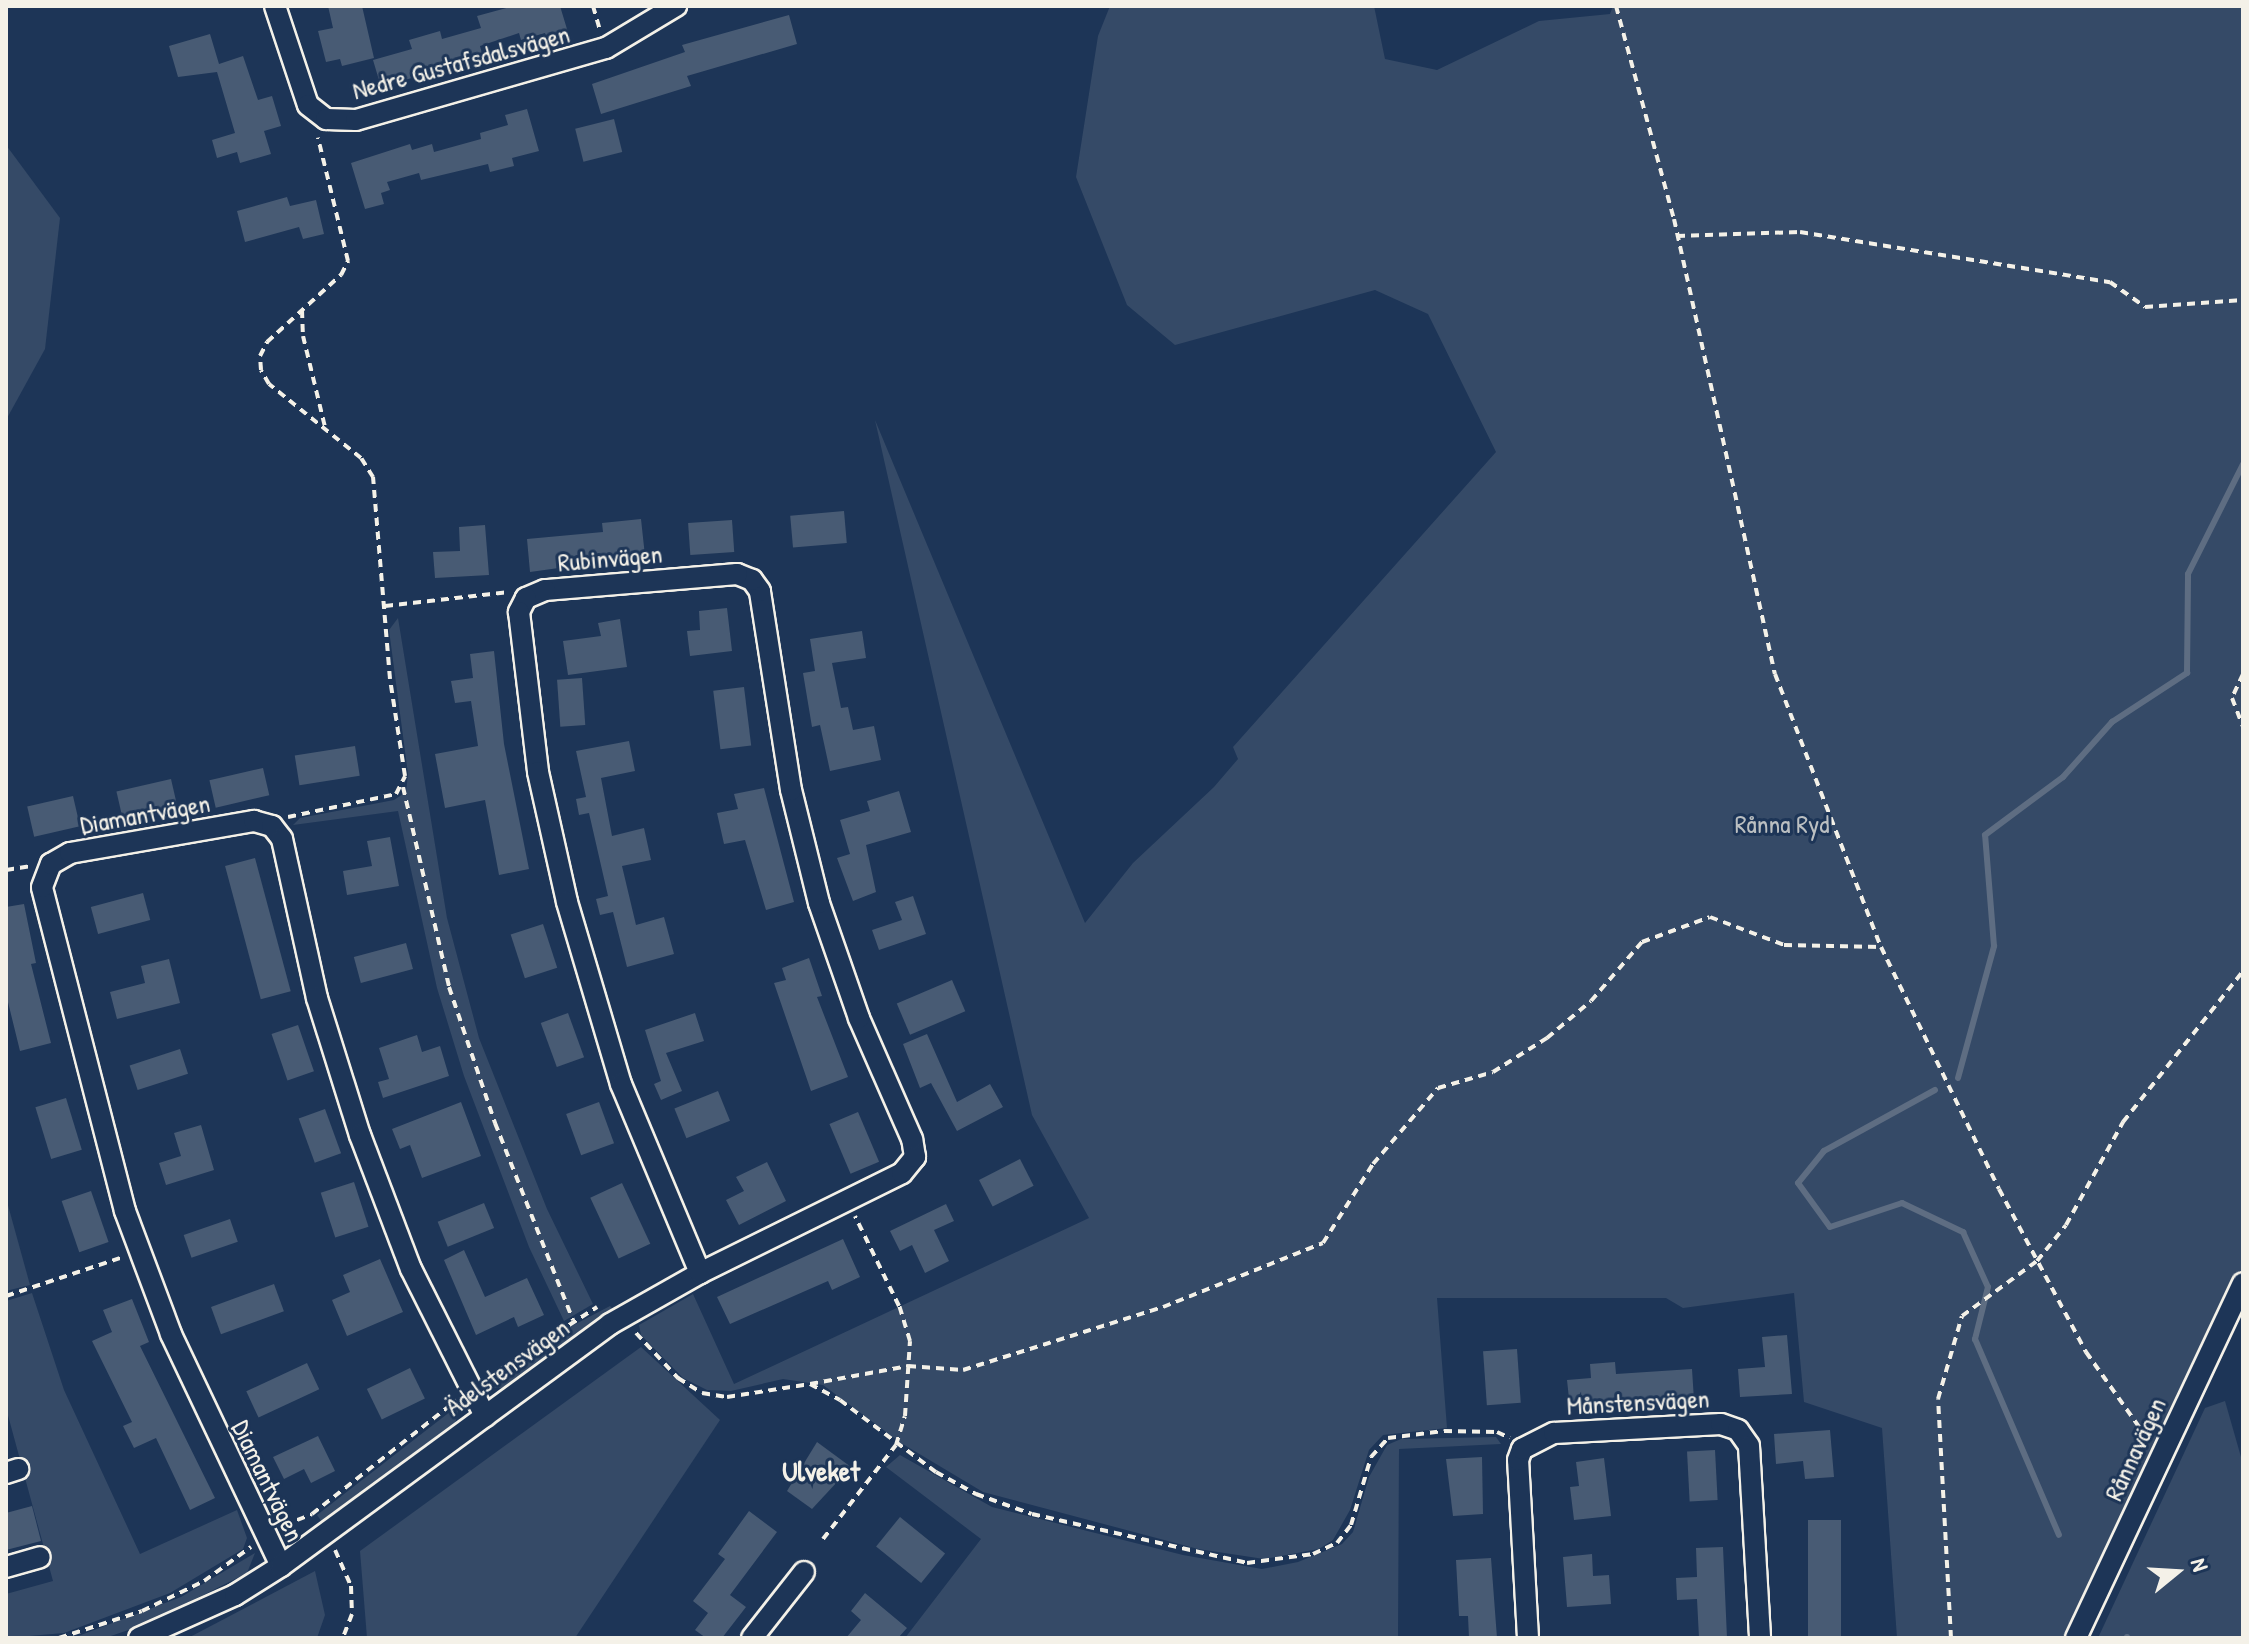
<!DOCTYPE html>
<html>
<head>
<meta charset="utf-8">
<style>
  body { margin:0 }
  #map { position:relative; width:2249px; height:1644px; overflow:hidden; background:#1d3557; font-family:"Patrick Hand",sans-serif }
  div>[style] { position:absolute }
  .green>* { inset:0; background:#354a67 }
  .stream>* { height:6px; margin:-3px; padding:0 3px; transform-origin:3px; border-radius:3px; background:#5e6d82 }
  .building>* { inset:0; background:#485b74; transform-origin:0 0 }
  .path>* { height:4px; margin-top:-2px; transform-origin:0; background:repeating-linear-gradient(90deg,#f4f1e8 0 8px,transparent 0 14px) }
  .roads { filter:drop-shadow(2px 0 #f4f1e8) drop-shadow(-2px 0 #f4f1e8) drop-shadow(0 2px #f4f1e8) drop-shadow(0 -2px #f4f1e8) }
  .minor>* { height:20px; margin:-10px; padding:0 10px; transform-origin:10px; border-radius:10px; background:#1d3557 }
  span { translate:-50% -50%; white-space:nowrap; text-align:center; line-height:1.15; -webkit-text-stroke:6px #1d3557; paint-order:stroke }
  .street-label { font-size:26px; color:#f4f1e8 }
  .park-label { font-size:26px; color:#bbbfc1 }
  .neighbourhood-label { font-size:28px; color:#f4f1e8; font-weight:700 }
  .frame { position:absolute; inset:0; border:8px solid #f4f1e8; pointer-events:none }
  .north { position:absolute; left:2137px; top:1532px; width:80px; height:80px; -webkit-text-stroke:6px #1d3557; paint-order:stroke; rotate:72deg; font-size:22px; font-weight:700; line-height:32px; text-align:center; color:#f4f1e8 }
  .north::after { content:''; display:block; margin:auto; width:28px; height:36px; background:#f4f1e8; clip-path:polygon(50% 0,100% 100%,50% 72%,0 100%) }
</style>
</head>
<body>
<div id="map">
  <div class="green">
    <div style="clip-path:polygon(1110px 6px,1374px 6px,1385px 59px,1437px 70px,1539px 21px,1610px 14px,1613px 6px,2243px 6px,2243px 1309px,2078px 1638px,1897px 1638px,1882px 1428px,1804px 1402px,1794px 1293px,1683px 1308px,1666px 1298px,1437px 1298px,1447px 1428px,1383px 1435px,1369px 1450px,1350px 1510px,1333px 1540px,1319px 1549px,1264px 1559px,1198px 1549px,983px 1492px,901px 1443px,823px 1385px,783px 1379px,731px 1391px,707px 1390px,683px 1378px,641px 1335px,639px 1325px,693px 1294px,734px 1384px,1089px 1218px,1032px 1115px,875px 420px,1085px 923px,1133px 863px,1214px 787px,1238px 759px,1233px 747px,1496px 452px,1428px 314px,1375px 290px,1175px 345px,1127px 305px,1076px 177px,1098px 36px)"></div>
    <div style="clip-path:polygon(6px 145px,60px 218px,45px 349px,6px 420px)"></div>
    <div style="clip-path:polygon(398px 618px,447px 918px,479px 1038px,547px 1209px,593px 1304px,564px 1321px,529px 1247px,464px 1076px,437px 988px,398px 811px,293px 825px,300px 818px,394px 800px,406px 792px,408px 774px,389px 630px)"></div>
    <div style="clip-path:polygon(6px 1198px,30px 1285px,6px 1291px)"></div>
    <div style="clip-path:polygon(32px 1293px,64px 1390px,140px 1554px,237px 1510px,247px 1538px,243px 1549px,170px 1593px,64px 1633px,6px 1638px,6px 1594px,53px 1581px,6px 1408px,6px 1301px)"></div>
    <div style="clip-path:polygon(610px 1306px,613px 1310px,504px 1388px,490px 1388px,568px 1328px)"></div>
    <div style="clip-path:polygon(641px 1347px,720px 1420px,575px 1638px,367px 1638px,360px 1551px)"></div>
    <div style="clip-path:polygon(2225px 1401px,2243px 1464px,2243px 1638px,2098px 1638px,2205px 1408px)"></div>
    <div style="clip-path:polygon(460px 1404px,455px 1424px,322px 1522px,317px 1515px)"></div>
    <div style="clip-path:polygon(1496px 1437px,1501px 1444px,1399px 1449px,1398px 1638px,905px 1638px,981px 1539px,886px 1467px,900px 1455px,992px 1507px,1183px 1555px,1262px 1569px,1298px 1562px,1342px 1544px,1353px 1532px,1369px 1477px,1387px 1445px,1401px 1439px)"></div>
    <div style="clip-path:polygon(255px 1553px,247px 1573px,146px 1624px,105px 1638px,73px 1638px,181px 1597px)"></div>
    <div style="clip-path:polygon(315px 1571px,325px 1615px,317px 1638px,188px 1638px)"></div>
  </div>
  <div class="stream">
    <div style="left:1958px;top:1078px;width:137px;rotate:-74.7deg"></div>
    <div style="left:1994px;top:946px;width:111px;rotate:-94.6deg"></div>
    <div style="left:1985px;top:835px;width:97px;rotate:-36.6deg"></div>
    <div style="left:2063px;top:777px;width:74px;rotate:-48.3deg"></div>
    <div style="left:2112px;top:722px;width:90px;rotate:-33.2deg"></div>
    <div style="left:2187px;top:673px;width:99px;rotate:-89.4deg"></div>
    <div style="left:2188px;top:574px;width:123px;rotate:-63.4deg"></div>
    <div style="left:1935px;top:1090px;width:127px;rotate:151.2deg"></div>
    <div style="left:1824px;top:1151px;width:41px;rotate:129.1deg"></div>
    <div style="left:1798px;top:1183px;width:54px;rotate:54deg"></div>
    <div style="left:1830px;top:1227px;width:76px;rotate:-18.4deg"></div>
    <div style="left:1902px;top:1203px;width:68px;rotate:25.4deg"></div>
    <div style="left:1963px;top:1232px;width:60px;rotate:65.6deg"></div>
    <div style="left:1988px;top:1287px;width:54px;rotate:104deg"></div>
    <div style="left:1975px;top:1339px;width:213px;rotate:66.8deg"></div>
    <div style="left:2127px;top:1637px;width:1px;rotate:90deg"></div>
  </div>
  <div class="building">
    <div style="clip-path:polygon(328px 6px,362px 6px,374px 58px,342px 66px,340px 59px,326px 62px,318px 31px,333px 28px)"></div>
    <div style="clip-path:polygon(514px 6px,560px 6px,570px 39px,548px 45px,545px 33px,521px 40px,519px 33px,480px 46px,483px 57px,381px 87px,373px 60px,412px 49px,409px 40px,440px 31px,442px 39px,481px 28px,477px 16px)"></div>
    <div style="clip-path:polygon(789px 15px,797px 44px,687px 76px,691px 86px,601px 114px,592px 84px,685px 52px,682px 45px)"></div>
    <div style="clip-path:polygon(210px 34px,219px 64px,243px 56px,258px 100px,272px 96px,281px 126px,264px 131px,271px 154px,240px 163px,237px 152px,217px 158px,212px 140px,235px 133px,217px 72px,178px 77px,169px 46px)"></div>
    <div style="clip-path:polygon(527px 109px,539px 151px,512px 158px,514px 166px,490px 172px,488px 164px,421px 180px,419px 173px,387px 182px,390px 190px,381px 193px,384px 204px,365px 209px,351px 163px,410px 144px,412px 150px,432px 144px,434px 152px,481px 139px,480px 133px,508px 125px,505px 115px)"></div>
    <div style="left:614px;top:119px;width:34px;height:40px;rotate:76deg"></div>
    <div style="clip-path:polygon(287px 197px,290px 206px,316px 200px,324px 234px,303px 239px,299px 227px,245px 242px,237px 211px)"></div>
    <div style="left:844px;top:511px;width:32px;height:54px;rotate:85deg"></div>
    <div style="clip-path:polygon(641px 519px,645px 556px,530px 572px,527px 539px,603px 532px,602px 523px)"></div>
    <div style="left:732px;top:520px;width:32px;height:44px;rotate:86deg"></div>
    <div style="clip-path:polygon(485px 525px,489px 575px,435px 578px,433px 552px,460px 551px,459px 527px)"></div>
    <div style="clip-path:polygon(727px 608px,732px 651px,690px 656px,687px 631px,700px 630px,699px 611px)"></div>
    <div style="clip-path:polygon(620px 619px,627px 667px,568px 675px,563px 641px,601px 636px,598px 623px)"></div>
    <div style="clip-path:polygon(862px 631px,866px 658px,832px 663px,841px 708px,848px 707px,853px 730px,874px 726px,881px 760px,830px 771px,820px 725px,812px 727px,803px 673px,815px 671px,810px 639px)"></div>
    <div style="clip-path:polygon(494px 651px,504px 744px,529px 869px,499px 875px,485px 800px,445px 808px,435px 754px,478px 746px,471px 701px,455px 703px,451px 681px,473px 678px,470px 654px)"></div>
    <div style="left:582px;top:678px;width:47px;height:25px;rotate:86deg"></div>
    <div style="left:744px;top:687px;width:59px;height:31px;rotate:83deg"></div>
    <div style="clip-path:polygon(629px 741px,635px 771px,601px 778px,612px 836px,644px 828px,651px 860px,622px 866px,636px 925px,664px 917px,674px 954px,627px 967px,613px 912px,600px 915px,596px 899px,608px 896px,589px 813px,579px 815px,576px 799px,586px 797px,576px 751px)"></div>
    <div style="left:355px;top:746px;width:30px;height:61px;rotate:81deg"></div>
    <div style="left:263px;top:768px;width:28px;height:55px;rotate:77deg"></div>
    <div style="left:171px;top:779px;width:31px;height:56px;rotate:77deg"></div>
    <div style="clip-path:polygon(764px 788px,794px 902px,766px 910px,745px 840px,724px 844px,717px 813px,738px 809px,734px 794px)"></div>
    <div style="clip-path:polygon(899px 791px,911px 832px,866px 845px,876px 892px,853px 901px,837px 858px,850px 854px,840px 820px,870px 811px,867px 801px)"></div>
    <div style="left:73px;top:796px;width:31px;height:47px;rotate:77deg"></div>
    <div style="clip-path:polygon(390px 837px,399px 886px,347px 895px,343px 871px,372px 866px,367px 841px)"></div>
    <div style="left:255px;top:858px;width:138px;height:31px;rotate:75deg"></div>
    <div style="left:143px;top:893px;width:28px;height:54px;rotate:75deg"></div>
    <div style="clip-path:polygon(913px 896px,926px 934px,879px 950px,872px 930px,902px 920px,895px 902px)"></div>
    <div style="clip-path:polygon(24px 904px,36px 963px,31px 964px,51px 1043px,20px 1051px,6px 994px,6px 907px)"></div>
    <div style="left:543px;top:924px;width:46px;height:34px;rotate:72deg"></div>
    <div style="left:406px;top:943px;width:27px;height:54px;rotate:75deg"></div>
    <div style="clip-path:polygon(809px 958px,822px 996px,817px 997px,848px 1077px,811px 1091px,774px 983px,786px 980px,782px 968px)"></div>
    <div style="clip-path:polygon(169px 959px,180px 1003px,117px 1019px,110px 992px,145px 983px,141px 966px)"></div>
    <div style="left:952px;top:980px;width:34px;height:60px;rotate:67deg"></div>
    <div style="left:568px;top:1013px;width:47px;height:29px;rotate:70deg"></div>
    <div style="clip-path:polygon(695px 1013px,704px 1041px,666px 1053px,682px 1091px,661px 1100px,654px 1084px,661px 1081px,645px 1030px)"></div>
    <div style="left:298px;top:1025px;width:49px;height:28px;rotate:71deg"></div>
    <div style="clip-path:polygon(927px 1034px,957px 1102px,990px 1084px,1003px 1107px,957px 1131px,931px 1083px,920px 1088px,903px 1044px)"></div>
    <div style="clip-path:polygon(417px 1035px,422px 1052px,440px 1046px,449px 1076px,383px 1098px,378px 1082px,389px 1079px,379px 1048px)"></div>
    <div style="left:180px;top:1049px;width:26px;height:53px;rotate:72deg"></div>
    <div style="left:718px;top:1091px;width:32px;height:47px;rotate:68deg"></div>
    <div style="left:66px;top:1098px;width:54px;height:32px;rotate:73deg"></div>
    <div style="clip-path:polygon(461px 1102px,481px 1156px,422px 1178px,410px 1145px,400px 1149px,392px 1129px)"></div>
    <div style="left:599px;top:1102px;width:44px;height:35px;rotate:70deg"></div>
    <div style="left:325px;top:1109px;width:47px;height:28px;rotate:70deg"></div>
    <div style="left:858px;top:1112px;width:54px;height:31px;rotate:67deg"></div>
    <div style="clip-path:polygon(201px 1125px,214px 1170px,166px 1185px,159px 1163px,181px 1156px,174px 1133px)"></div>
    <div style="left:1020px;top:1159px;width:30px;height:46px;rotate:63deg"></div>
    <div style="clip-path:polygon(767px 1162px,786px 1201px,739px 1225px,726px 1200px,744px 1191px,736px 1177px)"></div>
    <div style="left:354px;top:1182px;width:47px;height:35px;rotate:72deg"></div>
    <div style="left:622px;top:1183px;width:67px;height:35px;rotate:65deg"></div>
    <div style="left:91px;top:1191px;width:54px;height:31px;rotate:71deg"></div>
    <div style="left:484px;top:1203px;width:27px;height:50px;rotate:68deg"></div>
    <div style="clip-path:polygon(946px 1204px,954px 1221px,934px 1230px,949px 1261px,925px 1273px,912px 1245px,900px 1251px,890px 1231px)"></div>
    <div style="left:230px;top:1219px;width:24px;height:49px;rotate:71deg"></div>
    <div style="clip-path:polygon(843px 1239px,860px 1277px,832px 1290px,828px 1281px,730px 1324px,717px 1297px)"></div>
    <div style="clip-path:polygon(464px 1250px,485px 1297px,527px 1278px,544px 1315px,518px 1327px,514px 1317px,476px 1335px,444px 1260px)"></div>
    <div style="clip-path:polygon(380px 1259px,403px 1312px,347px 1336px,332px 1300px,350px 1292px,343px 1275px)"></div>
    <div style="left:274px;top:1284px;width:29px;height:67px;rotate:70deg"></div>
    <div style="clip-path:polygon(132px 1299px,149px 1342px,140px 1346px,215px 1498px,190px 1510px,156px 1438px,134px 1448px,123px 1426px,132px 1422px,92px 1341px,112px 1332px,103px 1310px)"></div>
    <div style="clip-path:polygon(1787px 1335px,1792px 1394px,1740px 1397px,1738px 1369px,1765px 1367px,1762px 1337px)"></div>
    <div style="left:1517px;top:1349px;width:54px;height:34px;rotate:86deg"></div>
    <div style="clip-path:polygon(1615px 1362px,1616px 1374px,1692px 1369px,1694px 1400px,1570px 1408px,1567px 1380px,1591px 1378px,1590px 1364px)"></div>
    <div style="left:307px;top:1363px;width:29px;height:67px;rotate:65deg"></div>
    <div style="left:410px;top:1368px;width:34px;height:48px;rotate:64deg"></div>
    <div style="clip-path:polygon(1830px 1430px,1834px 1477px,1805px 1479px,1803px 1461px,1776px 1464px,1774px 1434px)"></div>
    <div style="clip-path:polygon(318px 1436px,335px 1471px,311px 1483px,304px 1469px,284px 1479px,273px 1457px)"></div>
    <div style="clip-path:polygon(817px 1442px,851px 1467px,812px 1509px,787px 1491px)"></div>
    <div style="left:1715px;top:1450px;width:50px;height:28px;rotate:87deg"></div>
    <div style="clip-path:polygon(1482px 1457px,1483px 1514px,1453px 1516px,1446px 1459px)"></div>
    <div style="clip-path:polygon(1604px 1458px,1611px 1516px,1574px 1520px,1570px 1487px,1579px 1486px,1576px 1462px)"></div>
    <div style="clip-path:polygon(32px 1506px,41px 1541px,6px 1550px,6px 1513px)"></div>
    <div style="clip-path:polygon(749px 1511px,777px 1532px,730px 1595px,746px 1607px,722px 1638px,706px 1638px,695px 1630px,708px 1613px,693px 1601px,725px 1559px,718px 1554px)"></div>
    <div style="left:900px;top:1517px;width:58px;height:38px;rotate:39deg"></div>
    <div style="left:1841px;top:1520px;width:118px;height:33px;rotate:90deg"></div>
    <div style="clip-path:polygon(1723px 1547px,1727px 1638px,1699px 1638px,1697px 1599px,1677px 1600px,1676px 1578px,1697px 1577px,1696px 1548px)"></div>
    <div style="clip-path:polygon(1592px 1554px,1593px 1576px,1609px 1575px,1611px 1604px,1567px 1607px,1563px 1557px)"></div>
    <div style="clip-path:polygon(1491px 1558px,1497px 1638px,1469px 1638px,1468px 1616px,1459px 1616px,1456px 1560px)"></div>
    <div style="clip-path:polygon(865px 1593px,907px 1628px,898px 1638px,846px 1638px,861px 1620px,851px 1611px)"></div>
  </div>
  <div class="path">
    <div style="left:593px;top:6px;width:25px;rotate:74deg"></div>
    <div style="left:1616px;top:6px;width:221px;rotate:74.8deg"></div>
    <div style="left:1674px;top:219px;width:466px;rotate:77.5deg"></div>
    <div style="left:1775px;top:674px;width:293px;rotate:68.8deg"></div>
    <div style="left:1881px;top:947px;width:269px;rotate:64deg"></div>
    <div style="left:1999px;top:1189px;width:185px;rotate:61.9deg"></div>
    <div style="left:2086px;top:1352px;width:109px;rotate:54.7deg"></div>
    <div style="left:1677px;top:236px;width:123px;rotate:-1.9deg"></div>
    <div style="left:1800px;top:232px;width:314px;rotate:9.2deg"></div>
    <div style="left:2110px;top:282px;width:43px;rotate:35.5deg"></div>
    <div style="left:2145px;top:307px;width:98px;rotate:-4.1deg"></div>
    <div style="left:302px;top:310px;width:26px;rotate:88deg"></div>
    <div style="left:303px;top:336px;width:94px;rotate:76.4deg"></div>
    <div style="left:2243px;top:596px;width:29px;rotate:90deg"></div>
    <div style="left:385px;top:606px;width:125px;rotate:-6.4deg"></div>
    <div style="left:2243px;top:674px;width:26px;rotate:115deg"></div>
    <div style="left:2232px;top:698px;width:30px;rotate:69deg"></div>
    <div style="left:403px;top:787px;width:205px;rotate:77deg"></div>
    <div style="left:449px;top:987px;width:144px;rotate:71.3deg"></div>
    <div style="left:495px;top:1123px;width:212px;rotate:68.4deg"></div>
    <div style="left:288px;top:817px;width:110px;rotate:-12deg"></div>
    <div style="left:396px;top:794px;width:20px;rotate:-63deg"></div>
    <div style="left:405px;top:776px;width:98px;rotate:-98.8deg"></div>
    <div style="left:390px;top:679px;width:203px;rotate:-94.8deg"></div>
    <div style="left:373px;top:477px;width:22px;rotate:-122deg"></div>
    <div style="left:361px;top:458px;width:118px;rotate:-141.2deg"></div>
    <div style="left:269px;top:384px;width:16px;rotate:-120deg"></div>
    <div style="left:261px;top:370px;width:14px;rotate:-94deg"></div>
    <div style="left:260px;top:356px;width:16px;rotate:-63deg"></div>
    <div style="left:267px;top:342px;width:100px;rotate:-42.2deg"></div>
    <div style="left:341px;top:275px;width:16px;rotate:-63deg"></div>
    <div style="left:348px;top:261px;width:127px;rotate:-103.7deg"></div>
    <div style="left:6px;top:870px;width:24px;rotate:-9deg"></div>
    <div style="left:6px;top:1296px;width:123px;rotate:-18.4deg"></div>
    <div style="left:636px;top:1333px;width:62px;rotate:47deg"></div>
    <div style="left:678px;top:1378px;width:28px;rotate:32deg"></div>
    <div style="left:702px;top:1393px;width:25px;rotate:9deg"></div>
    <div style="left:727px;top:1397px;width:84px;rotate:-8.9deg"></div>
    <div style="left:810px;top:1384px;width:34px;rotate:28deg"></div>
    <div style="left:840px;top:1400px;width:120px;rotate:36.9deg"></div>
    <div style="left:936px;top:1472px;width:46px;rotate:28.8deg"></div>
    <div style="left:976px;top:1494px;width:59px;rotate:19.7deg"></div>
    <div style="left:1032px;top:1514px;width:221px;rotate:12.8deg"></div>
    <div style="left:1247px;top:1563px;width:67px;rotate:-7.8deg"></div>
    <div style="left:1313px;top:1554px;width:26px;rotate:-25deg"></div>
    <div style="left:1337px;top:1543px;width:23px;rotate:-52deg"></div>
    <div style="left:1351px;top:1525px;width:71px;rotate:-73.6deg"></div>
    <div style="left:1371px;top:1457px;width:25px;rotate:-48deg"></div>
    <div style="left:1388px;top:1438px;width:56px;rotate:-7.1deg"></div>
    <div style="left:1444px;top:1431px;width:53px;rotate:1.1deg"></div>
    <div style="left:1497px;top:1432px;width:14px;rotate:25deg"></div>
    <div style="left:487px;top:1378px;width:131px;rotate:-32.8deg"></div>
    <div style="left:810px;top:1384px;width:100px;rotate:-10.4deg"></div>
    <div style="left:908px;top:1366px;width:55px;rotate:4.2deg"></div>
    <div style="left:963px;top:1370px;width:210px;rotate:-17.5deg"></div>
    <div style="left:1163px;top:1307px;width:172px;rotate:-21.8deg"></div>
    <div style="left:1323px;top:1243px;width:93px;rotate:-57.7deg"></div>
    <div style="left:1373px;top:1164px;width:100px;rotate:-49.5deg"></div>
    <div style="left:1438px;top:1088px;width:57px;rotate:-16.2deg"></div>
    <div style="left:1493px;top:1072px;width:64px;rotate:-32.2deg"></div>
    <div style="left:1547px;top:1038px;width:57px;rotate:-40.1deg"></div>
    <div style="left:1591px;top:1001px;width:78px;rotate:-49.2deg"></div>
    <div style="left:1642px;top:942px;width:72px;rotate:-20.2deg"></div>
    <div style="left:1710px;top:917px;width:79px;rotate:20.7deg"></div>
    <div style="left:1784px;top:945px;width:97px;rotate:1.2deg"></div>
    <div style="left:284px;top:1525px;width:30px;rotate:-21deg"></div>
    <div style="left:312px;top:1514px;width:184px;rotate:-38.2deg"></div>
    <div style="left:823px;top:1539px;width:119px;rotate:-52.2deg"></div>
    <div style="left:896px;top:1445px;width:30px;rotate:-73deg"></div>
    <div style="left:905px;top:1416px;width:75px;rotate:-86.2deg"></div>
    <div style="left:910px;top:1341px;width:37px;rotate:-107deg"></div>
    <div style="left:899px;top:1306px;width:100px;rotate:-116.1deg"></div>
    <div style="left:335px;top:1550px;width:39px;rotate:66deg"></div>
    <div style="left:351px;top:1586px;width:28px;rotate:88deg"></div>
    <div style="left:352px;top:1614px;width:26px;rotate:111deg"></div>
    <div style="left:59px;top:1638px;width:87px;rotate:-18deg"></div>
    <div style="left:142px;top:1611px;width:69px;rotate:-25.8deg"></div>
    <div style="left:204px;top:1581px;width:58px;rotate:-35.9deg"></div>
    <div style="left:1951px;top:1638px;width:239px;rotate:-93.1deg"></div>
    <div style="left:1938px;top:1399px;width:86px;rotate:-73.9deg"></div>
    <div style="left:1962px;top:1316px;width:93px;rotate:-36.3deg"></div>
    <div style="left:2037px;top:1261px;width:46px;rotate:-51.1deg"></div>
    <div style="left:2066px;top:1225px;width:118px;rotate:-61deg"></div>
    <div style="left:2123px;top:1122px;width:193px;rotate:-51.5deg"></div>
  </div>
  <div class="roads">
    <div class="minor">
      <div style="left:275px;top:6px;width:104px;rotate:71.6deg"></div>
      <div style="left:308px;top:105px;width:23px;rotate:38deg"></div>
      <div style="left:326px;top:119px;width:30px;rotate:2deg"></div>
      <div style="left:356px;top:120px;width:260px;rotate:-16.1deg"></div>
      <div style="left:606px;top:48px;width:82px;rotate:-31deg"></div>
      <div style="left:6px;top:1473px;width:13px;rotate:-18deg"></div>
      <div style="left:281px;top:1566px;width:257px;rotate:-115.4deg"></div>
      <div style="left:171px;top:1334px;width:131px;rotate:-110.5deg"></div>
      <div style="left:125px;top:1211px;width:334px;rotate:-104.4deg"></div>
      <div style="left:42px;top:887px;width:25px;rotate:-69deg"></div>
      <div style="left:51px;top:864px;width:22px;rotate:-30deg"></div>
      <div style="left:70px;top:853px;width:187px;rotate:-9.9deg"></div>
      <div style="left:254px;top:821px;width:19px;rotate:16deg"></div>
      <div style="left:272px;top:826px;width:16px;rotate:52deg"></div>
      <div style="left:282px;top:839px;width:163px;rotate:77.6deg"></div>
      <div style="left:317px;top:998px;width:144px;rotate:72.6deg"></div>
      <div style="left:360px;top:1135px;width:143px;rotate:69.2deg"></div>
      <div style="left:411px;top:1269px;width:165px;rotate:63.3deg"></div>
      <div style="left:6px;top:1567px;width:35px;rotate:-16deg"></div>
      <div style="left:139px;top:1638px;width:105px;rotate:-24.1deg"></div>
      <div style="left:235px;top:1595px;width:54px;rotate:-32.2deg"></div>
      <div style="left:281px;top:1566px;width:408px;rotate:-36.3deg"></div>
      <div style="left:610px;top:1324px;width:103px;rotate:-29.5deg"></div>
      <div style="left:700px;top:1273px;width:225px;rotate:-26.3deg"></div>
      <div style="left:902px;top:1173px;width:21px;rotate:-51deg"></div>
      <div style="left:915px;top:1157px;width:18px;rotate:-99deg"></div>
      <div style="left:912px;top:1139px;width:132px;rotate:-113.7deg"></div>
      <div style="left:859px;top:1018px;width:122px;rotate:-109.2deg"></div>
      <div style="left:819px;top:903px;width:116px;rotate:-103.9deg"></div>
      <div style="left:791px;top:790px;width:201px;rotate:-98.9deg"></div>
      <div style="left:760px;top:591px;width:14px;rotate:-126deg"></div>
      <div style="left:752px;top:580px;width:16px;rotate:-158deg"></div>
      <div style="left:737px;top:574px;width:193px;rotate:175.2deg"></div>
      <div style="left:545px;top:590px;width:21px;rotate:157deg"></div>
      <div style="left:526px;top:598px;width:16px;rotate:117deg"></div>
      <div style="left:519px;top:612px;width:161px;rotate:83.2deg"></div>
      <div style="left:538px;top:772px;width:133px;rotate:77.4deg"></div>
      <div style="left:567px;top:902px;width:190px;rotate:73.5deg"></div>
      <div style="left:621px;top:1084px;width:205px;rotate:67.3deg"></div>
      <div style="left:752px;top:1638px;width:84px;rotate:-51.8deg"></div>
      <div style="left:1528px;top:1638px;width:178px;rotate:-93.2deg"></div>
      <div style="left:1518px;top:1460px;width:12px;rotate:-70deg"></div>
      <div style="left:1522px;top:1449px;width:36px;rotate:-27deg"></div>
      <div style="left:1554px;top:1433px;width:167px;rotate:-3.1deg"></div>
      <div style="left:1721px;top:1424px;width:18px;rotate:19deg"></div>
      <div style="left:1738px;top:1430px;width:19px;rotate:55deg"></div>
      <div style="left:1749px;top:1446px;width:192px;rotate:86.7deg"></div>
      <div style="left:2076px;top:1638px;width:392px;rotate:-64.8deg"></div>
    </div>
  </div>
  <div class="street-label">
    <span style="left:461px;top:62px;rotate:-15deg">Nedre Gustafsdalsvägen</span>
    <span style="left:610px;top:558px;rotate:-5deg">Rubinvägen</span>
    <span style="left:145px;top:814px;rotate:-10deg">Diamantvägen</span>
    <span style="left:507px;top:1367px;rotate:-36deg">Ädelstensvägen</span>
    <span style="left:1638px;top:1402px;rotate:-3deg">Månstensvägen</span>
    <span style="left:2135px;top:1449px;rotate:-65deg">Rånnavägen</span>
    <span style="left:268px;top:1481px;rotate:64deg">Diamantvägen</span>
  </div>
  <div class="park-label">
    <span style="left:1782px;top:824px">Rånna Ryd</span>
  </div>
  <div class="neighbourhood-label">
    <span style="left:821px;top:1471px">Ulveket</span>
  </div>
  <div class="frame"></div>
  <div class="north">N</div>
</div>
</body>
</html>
